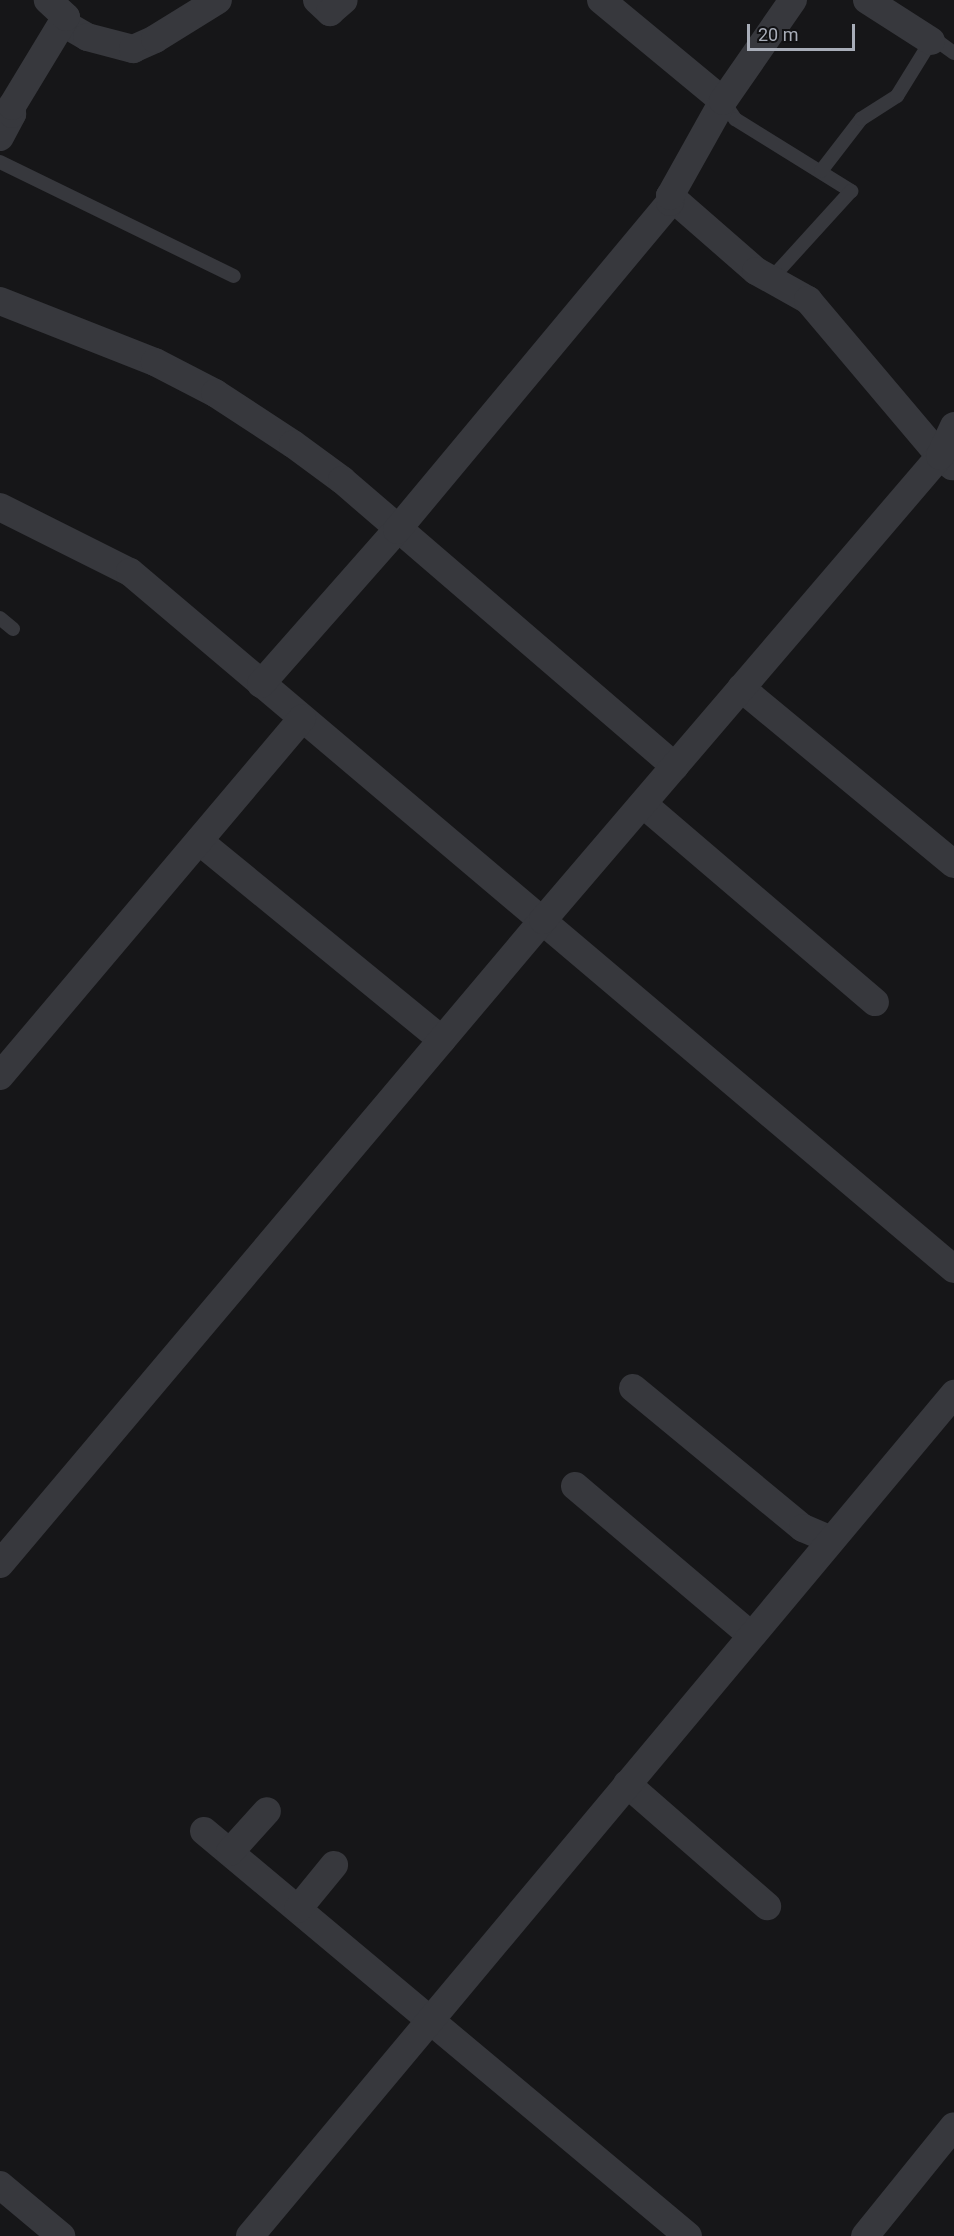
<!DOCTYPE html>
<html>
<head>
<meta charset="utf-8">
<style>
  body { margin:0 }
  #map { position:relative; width:954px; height:2236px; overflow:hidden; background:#161618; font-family:Roboto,sans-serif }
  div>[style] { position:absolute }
  .service>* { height:14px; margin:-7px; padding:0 7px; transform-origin:7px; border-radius:7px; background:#37383d }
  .minor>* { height:28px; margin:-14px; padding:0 14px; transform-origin:14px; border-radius:14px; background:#37383d }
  span { translate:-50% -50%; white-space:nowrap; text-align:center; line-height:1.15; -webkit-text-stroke:6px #111113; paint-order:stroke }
  .scale { position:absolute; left:747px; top:24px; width:108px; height:27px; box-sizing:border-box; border:3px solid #a8adb8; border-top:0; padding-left:8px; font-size:18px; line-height:21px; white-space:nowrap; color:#a8adb8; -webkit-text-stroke:4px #111113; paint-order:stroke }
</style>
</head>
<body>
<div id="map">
  <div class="service">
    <div style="left:723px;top:101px;width:22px;rotate:56deg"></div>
    <div style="left:735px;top:119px;width:137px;rotate:31.8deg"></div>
    <div style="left:851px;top:191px;width:119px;rotate:132.3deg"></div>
    <div style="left:0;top:162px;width:260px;rotate:26deg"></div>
    <div style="left:821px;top:171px;width:66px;rotate:-52.4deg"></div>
    <div style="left:861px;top:119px;width:43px;rotate:-32.6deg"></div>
    <div style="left:897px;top:96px;width:65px;rotate:-58.3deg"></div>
    <div style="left:931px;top:41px;width:5px;rotate:-11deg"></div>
    <div style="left:936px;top:40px;width:22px;rotate:36deg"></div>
    <div style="left:0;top:618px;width:17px;rotate:40deg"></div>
  </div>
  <div class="minor">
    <div style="left:317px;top:0;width:18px;rotate:43deg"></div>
    <div style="left:330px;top:12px;width:18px;rotate:-41deg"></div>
    <div style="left:601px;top:0;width:158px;rotate:39.6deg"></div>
    <div style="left:867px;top:0;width:76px;rotate:32.6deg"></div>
    <div style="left:63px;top:23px;width:28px;rotate:30deg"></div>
    <div style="left:87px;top:37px;width:48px;rotate:14.6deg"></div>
    <div style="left:133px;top:49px;width:24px;rotate:-24deg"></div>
    <div style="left:155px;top:39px;width:74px;rotate:-31.8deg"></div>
    <div style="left:0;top:137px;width:26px;rotate:-62deg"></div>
    <div style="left:12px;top:114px;width:8px;rotate:-90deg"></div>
    <div style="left:12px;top:106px;width:104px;rotate:-58.8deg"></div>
    <div style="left:66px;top:17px;width:25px;rotate:-137deg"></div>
    <div style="left:670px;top:196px;width:114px;rotate:41.1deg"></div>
    <div style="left:756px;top:271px;width:60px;rotate:29.1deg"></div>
    <div style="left:808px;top:300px;width:204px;rotate:49.8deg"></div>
    <div style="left:940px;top:456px;width:16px;rotate:40deg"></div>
    <div style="left:0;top:301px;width:167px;rotate:21.5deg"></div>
    <div style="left:155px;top:362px;width:68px;rotate:27.3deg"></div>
    <div style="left:215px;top:393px;width:93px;rotate:33.2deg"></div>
    <div style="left:293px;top:444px;width:61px;rotate:36.3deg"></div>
    <div style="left:342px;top:480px;width:439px;rotate:40.7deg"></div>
    <div style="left:0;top:507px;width:145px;rotate:26.6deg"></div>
    <div style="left:130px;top:572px;width:1079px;rotate:40.23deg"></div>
    <div style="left:261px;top:684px;width:205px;rotate:-48.6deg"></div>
    <div style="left:397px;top:530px;width:427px;rotate:-50.2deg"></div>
    <div style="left:670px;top:202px;width:6px;rotate:-90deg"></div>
    <div style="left:670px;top:196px;width:109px;rotate:-60.8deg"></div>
    <div style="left:723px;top:101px;width:123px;rotate:-55.3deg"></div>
    <div style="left:741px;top:688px;width:276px;rotate:39.6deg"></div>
    <div style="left:643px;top:804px;width:305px;rotate:40.5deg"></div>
    <div style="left:199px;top:841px;width:314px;rotate:39.3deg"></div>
    <div style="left:0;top:1076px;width:468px;rotate:-49.8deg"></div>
    <div style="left:633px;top:1388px;width:220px;rotate:39.5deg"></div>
    <div style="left:803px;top:1528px;width:30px;rotate:23deg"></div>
    <div style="left:575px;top:1486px;width:231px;rotate:40.3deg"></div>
    <div style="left:0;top:1564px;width:842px;rotate:-49.86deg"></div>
    <div style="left:543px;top:920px;width:611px;rotate:-49.45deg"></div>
    <div style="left:940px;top:456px;width:33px;rotate:-65deg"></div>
    <div style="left:627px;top:1784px;width:186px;rotate:41.1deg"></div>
    <div style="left:204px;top:1831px;width:631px;rotate:39.92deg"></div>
    <div style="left:230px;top:1852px;width:55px;rotate:-47.9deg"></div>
    <div style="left:298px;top:1909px;width:57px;rotate:-50.7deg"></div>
    <div style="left:0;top:2185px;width:80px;rotate:39.9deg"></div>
    <div style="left:250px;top:2236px;width:1098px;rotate:-50.1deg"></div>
    <div style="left:865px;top:2236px;width:141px;rotate:-51deg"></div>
  </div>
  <div class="scale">20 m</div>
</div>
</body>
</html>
